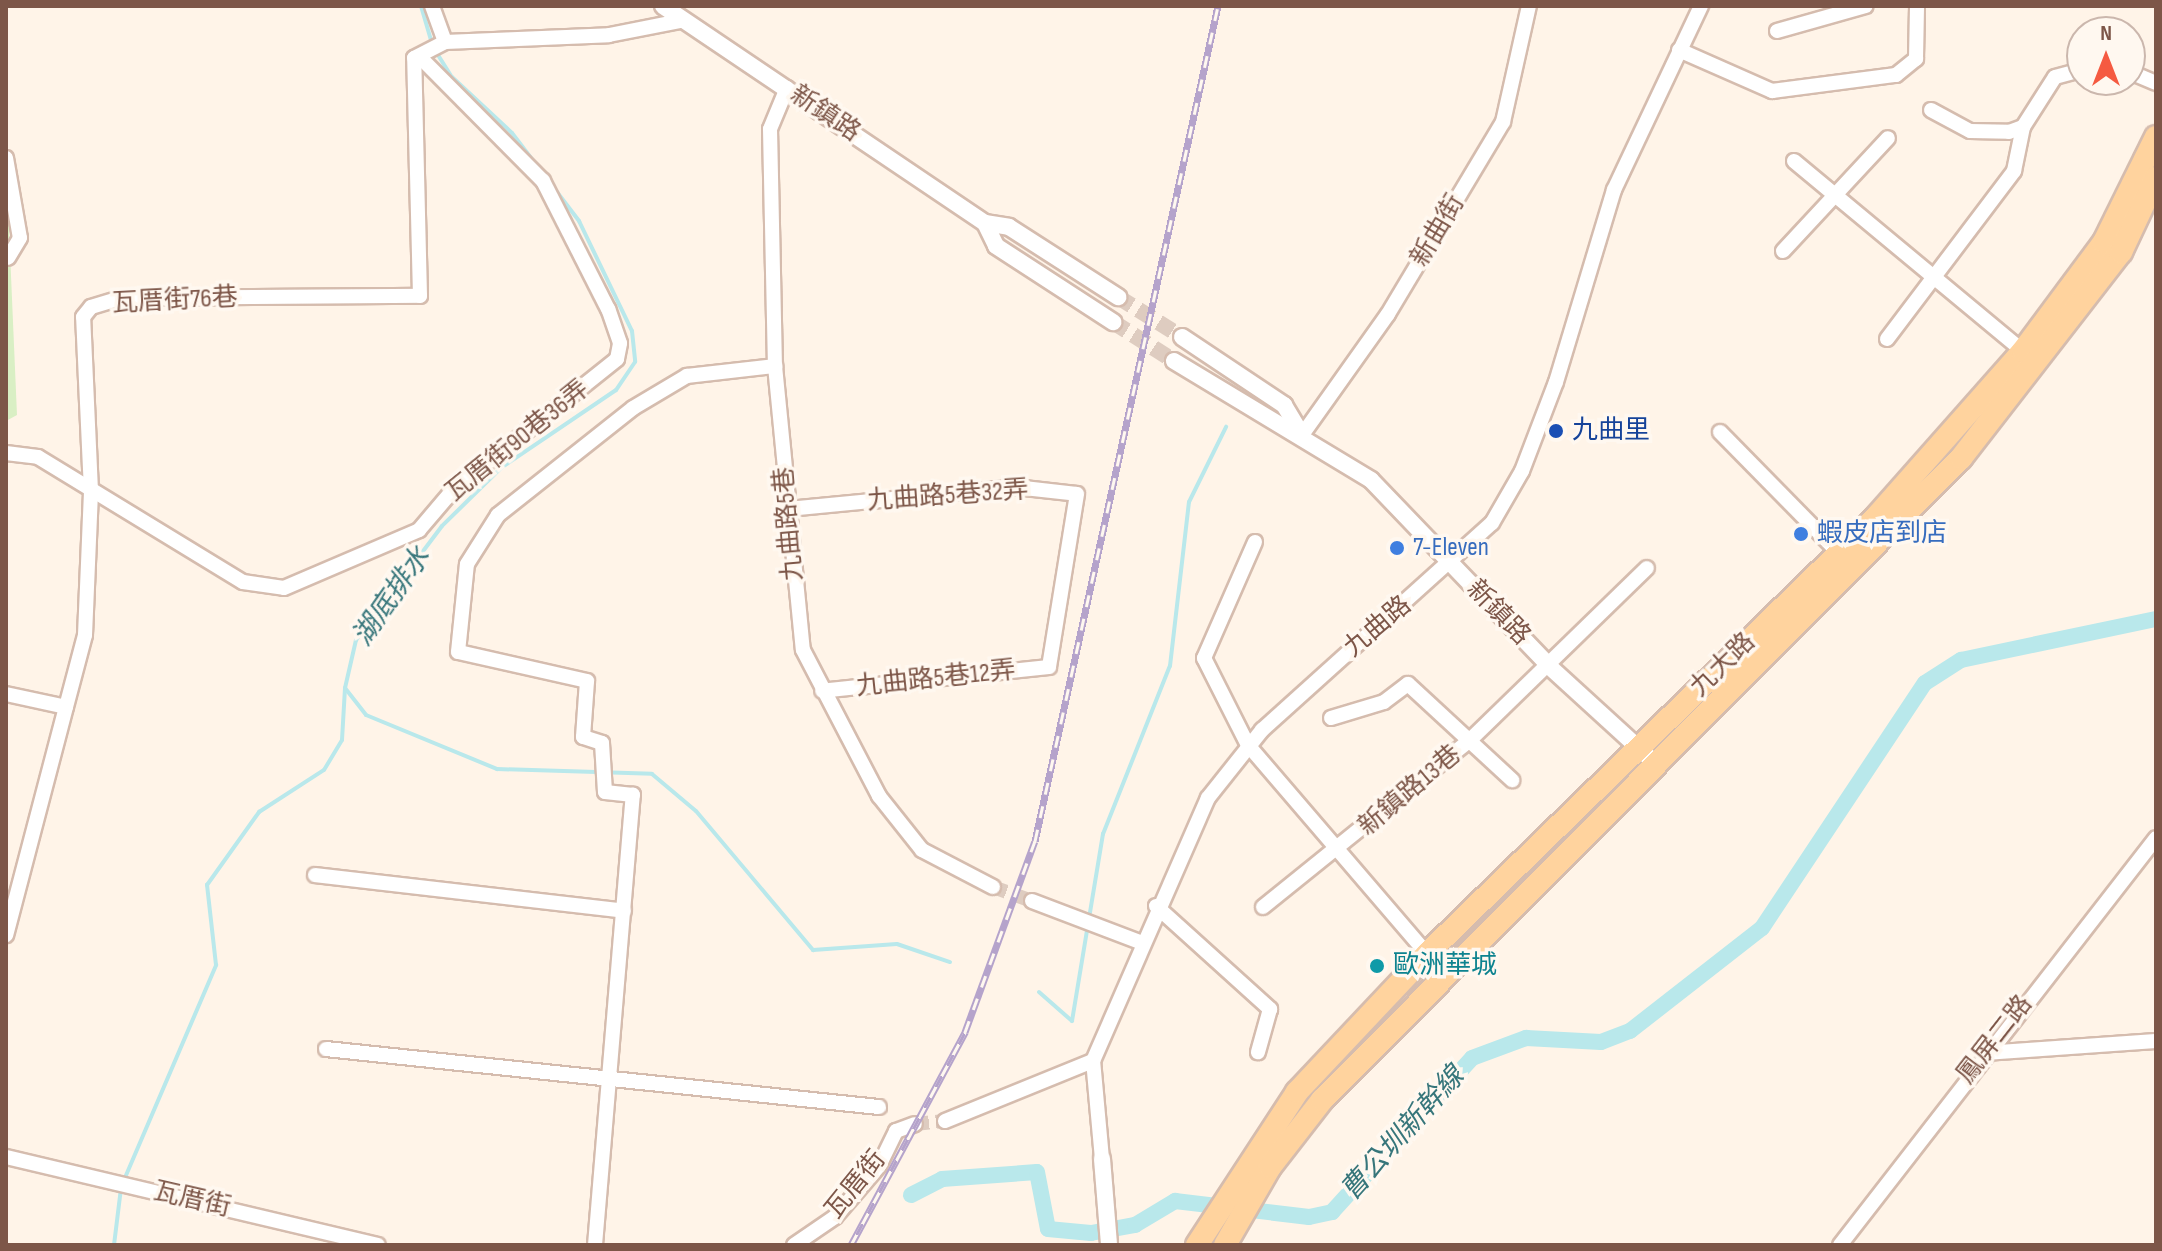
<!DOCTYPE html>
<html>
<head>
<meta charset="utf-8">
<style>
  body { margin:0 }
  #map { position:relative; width:2162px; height:1251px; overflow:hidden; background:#fff4e8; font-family:"Sofia Sans Condensed","Noto Sans TC",sans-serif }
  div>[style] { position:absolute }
  .green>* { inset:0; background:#d9efc4 }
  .stream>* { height:4px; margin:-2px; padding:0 2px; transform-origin:2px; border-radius:2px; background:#b9e8eb }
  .canal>* { height:16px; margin:-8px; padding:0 8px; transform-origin:8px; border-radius:8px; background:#b9e8eb }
  .minor-tunnel>* { height:14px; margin-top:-7px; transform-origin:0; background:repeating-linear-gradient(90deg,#deccc0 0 14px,transparent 0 21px) }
  .tertiary-tunnel>* { height:16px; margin-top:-8px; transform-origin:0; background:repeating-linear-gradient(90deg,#deccc0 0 16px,transparent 0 24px) }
  .roads { filter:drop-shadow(2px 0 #d5bcae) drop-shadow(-2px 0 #d5bcae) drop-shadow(0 2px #d5bcae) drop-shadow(0 -2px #d5bcae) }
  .minor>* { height:14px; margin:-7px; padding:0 7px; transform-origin:7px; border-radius:7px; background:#fff }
  .tertiary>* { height:16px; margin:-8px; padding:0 8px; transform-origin:8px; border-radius:8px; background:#fff }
  .primary>* { height:22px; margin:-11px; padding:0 11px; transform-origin:11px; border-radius:11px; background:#ffd39e }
  .rail>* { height:7px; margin-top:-3.5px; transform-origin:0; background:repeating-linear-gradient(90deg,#fff8f0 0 12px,#b5a3cb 0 24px); box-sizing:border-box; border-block:2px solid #b5a3cb }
  .dots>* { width:22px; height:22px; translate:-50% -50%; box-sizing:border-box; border:4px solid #fff8f0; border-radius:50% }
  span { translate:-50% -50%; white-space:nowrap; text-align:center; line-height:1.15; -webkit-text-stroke:7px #fff8f0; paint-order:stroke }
  .street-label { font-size:26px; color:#7d5648 }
  .transit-label { font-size:26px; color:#164399 }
  .left { translate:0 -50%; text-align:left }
  .shop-label { font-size:26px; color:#366cbe }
  .culture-label { font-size:26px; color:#0d838f }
  .water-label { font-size:28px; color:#37767b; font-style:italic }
  .frame { position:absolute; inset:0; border:8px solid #7d5648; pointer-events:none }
  .north { position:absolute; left:2066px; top:16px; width:80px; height:80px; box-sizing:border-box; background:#fff8f0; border:2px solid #cbb7ad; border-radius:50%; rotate:0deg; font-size:22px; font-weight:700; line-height:32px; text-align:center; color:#7d5648 }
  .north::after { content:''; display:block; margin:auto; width:28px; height:36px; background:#f55a41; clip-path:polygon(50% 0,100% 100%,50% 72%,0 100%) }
</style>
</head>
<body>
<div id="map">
  <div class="green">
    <div style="clip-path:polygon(6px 159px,17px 415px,6px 421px)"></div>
  </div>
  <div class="stream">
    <div style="left:421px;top:6px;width:43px;rotate:73.7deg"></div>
    <div style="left:433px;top:47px;width:36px;rotate:58deg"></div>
    <div style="left:452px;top:77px;width:82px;rotate:43deg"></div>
    <div style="left:512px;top:133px;width:111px;rotate:52.7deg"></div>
    <div style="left:579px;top:221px;width:122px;rotate:64.3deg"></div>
    <div style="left:632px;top:331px;width:31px;rotate:84deg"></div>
    <div style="left:635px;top:362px;width:34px;rotate:124deg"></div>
    <div style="left:616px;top:390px;width:139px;rotate:145.9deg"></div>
    <div style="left:501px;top:468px;width:83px;rotate:135.5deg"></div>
    <div style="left:442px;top:526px;width:143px;rotate:127deg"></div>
    <div style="left:356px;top:640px;width:49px;rotate:102.9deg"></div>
    <div style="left:345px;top:688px;width:34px;rotate:52deg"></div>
    <div style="left:366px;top:715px;width:142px;rotate:22.4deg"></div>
    <div style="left:497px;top:769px;width:155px;rotate:1.8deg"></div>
    <div style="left:652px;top:774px;width:57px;rotate:40.1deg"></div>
    <div style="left:696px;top:811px;width:182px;rotate:49.9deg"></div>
    <div style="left:813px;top:950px;width:84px;rotate:-4.1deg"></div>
    <div style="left:897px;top:944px;width:56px;rotate:18.8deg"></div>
    <div style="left:1039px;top:992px;width:44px;rotate:41.3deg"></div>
    <div style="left:1072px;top:1021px;width:190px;rotate:-80.6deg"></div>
    <div style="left:1103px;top:834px;width:181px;rotate:-68.3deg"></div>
    <div style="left:1170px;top:666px;width:165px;rotate:-83.4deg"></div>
    <div style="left:1189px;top:502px;width:84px;rotate:-63.7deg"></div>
    <div style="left:124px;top:1180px;width:234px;rotate:-66.8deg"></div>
    <div style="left:216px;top:965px;width:81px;rotate:-96.4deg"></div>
    <div style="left:207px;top:885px;width:90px;rotate:-54.5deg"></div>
    <div style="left:259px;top:812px;width:77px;rotate:-32.9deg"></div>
    <div style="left:324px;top:770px;width:35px;rotate:-59deg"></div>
    <div style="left:342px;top:740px;width:52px;rotate:-86.7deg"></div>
    <div style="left:114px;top:1245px;width:57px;rotate:-83deg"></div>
  </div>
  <div class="canal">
    <div style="left:911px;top:1195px;width:35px;rotate:-27deg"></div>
    <div style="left:942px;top:1179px;width:95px;rotate:-4.2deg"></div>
    <div style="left:1037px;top:1172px;width:58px;rotate:79.1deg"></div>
    <div style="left:1048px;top:1229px;width:43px;rotate:5.3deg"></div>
    <div style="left:1091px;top:1233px;width:45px;rotate:-10.3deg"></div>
    <div style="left:1135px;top:1225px;width:47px;rotate:-31deg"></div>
    <div style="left:1175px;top:1201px;width:135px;rotate:6.8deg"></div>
    <div style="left:1309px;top:1217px;width:24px;rotate:-12deg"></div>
    <div style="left:1332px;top:1212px;width:208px;rotate:-47.7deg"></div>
    <div style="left:1472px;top:1058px;width:58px;rotate:-20.3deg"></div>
    <div style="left:1526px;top:1038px;width:75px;rotate:3.1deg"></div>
    <div style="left:1601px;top:1042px;width:31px;rotate:-21deg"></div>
    <div style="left:1630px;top:1031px;width:167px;rotate:-38deg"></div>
    <div style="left:1762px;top:928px;width:294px;rotate:-56.4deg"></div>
    <div style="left:1925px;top:683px;width:43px;rotate:-32.6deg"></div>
    <div style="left:1961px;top:660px;width:199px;rotate:-11.9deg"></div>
  </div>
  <div class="minor-tunnel">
    <div style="left:993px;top:887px;width:41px;rotate:19.7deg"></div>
    <div style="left:915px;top:1124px;width:30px;rotate:-6deg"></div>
  </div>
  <div class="tertiary-tunnel">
    <div style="left:1118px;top:297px;width:75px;rotate:32deg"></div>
    <div style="left:1113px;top:322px;width:72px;rotate:32.6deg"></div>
  </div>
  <div class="roads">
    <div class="minor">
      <div style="left:432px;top:6px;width:38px;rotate:70deg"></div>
      <div style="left:1777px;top:31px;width:92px;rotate:-15.7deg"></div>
      <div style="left:1679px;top:50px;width:102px;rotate:23.8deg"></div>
      <div style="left:1772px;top:91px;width:125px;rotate:-7.4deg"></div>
      <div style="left:1896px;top:75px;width:26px;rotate:-39deg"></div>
      <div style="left:1916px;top:59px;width:53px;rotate:-88.9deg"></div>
      <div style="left:2130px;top:72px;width:28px;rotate:23deg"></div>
      <div style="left:787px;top:88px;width:44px;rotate:112.5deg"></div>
      <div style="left:770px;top:129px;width:237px;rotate:88.8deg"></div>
      <div style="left:775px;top:366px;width:285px;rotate:84.4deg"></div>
      <div style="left:803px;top:650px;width:165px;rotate:62.5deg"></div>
      <div style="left:879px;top:796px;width:69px;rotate:51.5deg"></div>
      <div style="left:922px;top:850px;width:80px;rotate:27.5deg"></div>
      <div style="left:1931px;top:110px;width:44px;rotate:28.3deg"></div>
      <div style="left:1970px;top:131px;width:39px;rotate:1deg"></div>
      <div style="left:2009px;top:132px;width:15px;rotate:-20deg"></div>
      <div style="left:2023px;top:127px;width:59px;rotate:-57.4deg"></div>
      <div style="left:2055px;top:77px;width:28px;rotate:-15deg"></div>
      <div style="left:6px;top:158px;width:81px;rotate:80.1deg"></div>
      <div style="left:20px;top:238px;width:23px;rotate:121deg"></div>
      <div style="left:1794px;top:161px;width:298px;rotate:39.7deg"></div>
      <div style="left:1783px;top:251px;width:154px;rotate:-47.1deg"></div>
      <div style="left:1887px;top:339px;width:211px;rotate:-52.9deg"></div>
      <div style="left:2014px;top:171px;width:45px;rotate:-78.4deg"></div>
      <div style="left:1720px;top:432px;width:167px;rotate:45.5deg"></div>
      <div style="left:1302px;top:435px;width:148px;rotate:-54.6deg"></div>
      <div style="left:1388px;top:314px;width:224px;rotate:-59.1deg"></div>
      <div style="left:1503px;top:122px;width:119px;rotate:-77.4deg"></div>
      <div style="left:6px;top:453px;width:32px;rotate:7deg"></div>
      <div style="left:38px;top:457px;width:240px;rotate:31.4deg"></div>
      <div style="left:243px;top:582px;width:41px;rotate:8.3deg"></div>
      <div style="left:284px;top:588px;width:147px;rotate:-23.2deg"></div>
      <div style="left:419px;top:530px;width:52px;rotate:-49.6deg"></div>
      <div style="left:453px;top:490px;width:210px;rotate:-38.6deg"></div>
      <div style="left:617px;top:359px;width:16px;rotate:-79deg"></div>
      <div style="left:620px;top:343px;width:36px;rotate:-109deg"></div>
      <div style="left:608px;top:309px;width:144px;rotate:-116.9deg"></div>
      <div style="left:543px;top:181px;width:175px;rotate:-134.8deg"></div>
      <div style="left:788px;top:509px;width:228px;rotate:-5.5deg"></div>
      <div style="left:1015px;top:487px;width:62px;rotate:6.4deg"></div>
      <div style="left:1077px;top:494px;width:175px;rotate:99.2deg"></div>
      <div style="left:1049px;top:667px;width:228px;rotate:174deg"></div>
      <div style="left:1255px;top:542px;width:127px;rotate:113.7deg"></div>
      <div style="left:1204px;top:658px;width:97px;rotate:63.2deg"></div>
      <div style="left:1248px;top:745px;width:275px;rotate:49.4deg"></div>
      <div style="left:6px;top:694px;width:61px;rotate:12.2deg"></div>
      <div style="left:66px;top:707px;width:236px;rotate:104.7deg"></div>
      <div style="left:66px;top:707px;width:74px;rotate:-75.2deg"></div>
      <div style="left:85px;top:635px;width:144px;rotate:-87.6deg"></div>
      <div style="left:91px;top:491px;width:174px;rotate:-92.6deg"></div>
      <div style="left:83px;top:317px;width:13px;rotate:-51deg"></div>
      <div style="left:91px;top:307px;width:31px;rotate:-17deg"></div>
      <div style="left:121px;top:298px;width:299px;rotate:-0.4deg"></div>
      <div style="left:420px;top:296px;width:238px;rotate:-91.4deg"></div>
      <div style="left:414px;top:58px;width:35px;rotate:-27deg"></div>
      <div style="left:445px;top:42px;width:164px;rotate:-2.4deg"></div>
      <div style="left:609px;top:35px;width:77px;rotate:-11.2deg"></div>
      <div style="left:1331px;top:718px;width:55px;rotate:-16.8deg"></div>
      <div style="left:1384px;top:702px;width:30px;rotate:-37deg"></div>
      <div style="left:1408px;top:684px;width:142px;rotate:42.7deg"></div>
      <div style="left:315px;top:875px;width:311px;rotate:6.6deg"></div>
      <div style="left:1032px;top:901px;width:116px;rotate:20.8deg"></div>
      <div style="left:1156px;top:906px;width:154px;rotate:42.1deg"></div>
      <div style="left:1270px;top:1009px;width:45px;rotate:105.6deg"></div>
      <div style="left:1263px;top:907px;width:265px;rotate:-38.9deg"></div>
      <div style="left:1469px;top:741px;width:248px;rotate:-44.2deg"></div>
      <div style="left:326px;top:1049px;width:556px;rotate:5.99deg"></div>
      <div style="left:1985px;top:1053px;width:171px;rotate:-4deg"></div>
      <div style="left:945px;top:1121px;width:160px;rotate:-22.1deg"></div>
      <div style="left:6px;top:1157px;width:382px;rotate:13.3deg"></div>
      <div style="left:1102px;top:1159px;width:98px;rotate:-95.2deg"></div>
      <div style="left:1093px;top:1061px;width:287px;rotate:-66.4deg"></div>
      <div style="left:1208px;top:798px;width:87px;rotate:-51.5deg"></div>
      <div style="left:1262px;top:730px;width:309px;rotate:-42deg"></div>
      <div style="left:1492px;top:523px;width:60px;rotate:-60deg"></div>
      <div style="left:1522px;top:471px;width:95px;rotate:-69.1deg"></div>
      <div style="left:1556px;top:382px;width:201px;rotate:-73.2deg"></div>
      <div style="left:1614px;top:190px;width:204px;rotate:-64.7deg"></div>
      <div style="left:595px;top:1245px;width:452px;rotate:-85.2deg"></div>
      <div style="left:633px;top:795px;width:28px;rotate:-174deg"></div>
      <div style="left:605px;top:792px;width:49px;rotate:-93.5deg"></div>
      <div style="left:602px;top:743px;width:20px;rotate:-162deg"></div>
      <div style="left:583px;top:737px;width:56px;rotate:-85.9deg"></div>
      <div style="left:587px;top:681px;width:132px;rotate:-167.3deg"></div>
      <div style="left:458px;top:652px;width:88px;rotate:-84.2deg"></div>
      <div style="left:467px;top:564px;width:58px;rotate:-57.7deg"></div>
      <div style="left:498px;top:515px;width:172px;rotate:-38.4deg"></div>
      <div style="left:633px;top:408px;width:63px;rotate:-30.7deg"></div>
      <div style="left:687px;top:376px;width:89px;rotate:-6.5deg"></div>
      <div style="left:794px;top:1245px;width:50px;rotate:-34.3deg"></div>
      <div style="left:835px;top:1217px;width:67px;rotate:-49.2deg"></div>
      <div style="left:879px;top:1166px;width:39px;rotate:-64deg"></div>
      <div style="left:896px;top:1131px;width:20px;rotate:-20deg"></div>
      <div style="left:1840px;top:1245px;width:515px;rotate:-52.17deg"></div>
    </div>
    <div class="tertiary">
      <div style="left:663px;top:6px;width:388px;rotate:34deg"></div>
      <div style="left:985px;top:223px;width:24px;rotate:9deg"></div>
      <div style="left:1009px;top:227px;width:130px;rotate:32.7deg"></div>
      <div style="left:985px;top:223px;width:25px;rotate:64deg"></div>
      <div style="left:996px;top:246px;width:140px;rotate:33deg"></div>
      <div style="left:1182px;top:337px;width:123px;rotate:33.7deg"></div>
      <div style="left:1284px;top:405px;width:35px;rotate:59deg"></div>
      <div style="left:1174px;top:361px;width:230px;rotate:31.1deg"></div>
      <div style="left:1371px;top:480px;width:260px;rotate:46.2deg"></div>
      <div style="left:1551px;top:668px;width:142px;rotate:42.4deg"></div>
      <div style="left:1102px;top:1159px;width:86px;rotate:85.3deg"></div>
    </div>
    <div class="primary">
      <div style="left:1197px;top:1245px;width:183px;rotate:-56.8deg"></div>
      <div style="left:1297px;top:1092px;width:190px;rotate:-46.7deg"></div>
      <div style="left:1427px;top:954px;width:627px;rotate:-44.22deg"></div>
      <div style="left:1876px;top:517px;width:222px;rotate:-48.5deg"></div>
      <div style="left:2023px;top:351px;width:136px;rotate:-53.4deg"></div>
      <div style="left:2104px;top:242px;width:117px;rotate:-63.7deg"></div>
      <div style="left:1225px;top:1245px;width:90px;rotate:-60deg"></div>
      <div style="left:1270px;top:1167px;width:85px;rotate:-52.2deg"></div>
      <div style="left:1322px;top:1100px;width:906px;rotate:-45.13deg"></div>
      <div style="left:1961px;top:458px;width:261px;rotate:-52.2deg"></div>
      <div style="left:2121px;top:252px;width:82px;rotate:-64.7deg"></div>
    </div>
  </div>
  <div class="rail">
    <div style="left:851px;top:1245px;width:242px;rotate:-61.8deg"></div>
    <div style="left:965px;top:1032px;width:203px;rotate:-69.9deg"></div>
    <div style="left:1035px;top:841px;width:855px;rotate:-77.64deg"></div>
  </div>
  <div class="dots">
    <div style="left:1556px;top:431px;background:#1a4fb4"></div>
    <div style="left:1801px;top:534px;background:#3f7fe0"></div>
    <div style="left:1397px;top:548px;background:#3f7fe0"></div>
    <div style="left:1377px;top:966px;background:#0f9aa8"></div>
  </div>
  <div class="street-label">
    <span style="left:825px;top:114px;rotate:34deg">新鎮路</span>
    <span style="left:1438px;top:231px;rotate:-59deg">新曲街</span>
    <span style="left:175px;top:301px;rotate:-3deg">瓦厝街76巷</span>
    <span style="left:518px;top:441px;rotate:-39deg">瓦厝街90巷36弄</span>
    <span style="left:948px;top:496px;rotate:-4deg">九曲路5巷32弄</span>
    <span style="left:789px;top:524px;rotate:-95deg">九曲路5巷</span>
    <span style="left:1498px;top:613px;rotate:46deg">新鎮路</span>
    <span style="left:1378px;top:627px;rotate:-40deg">九曲路</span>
    <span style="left:1723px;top:665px;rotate:-44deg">九大路</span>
    <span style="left:936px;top:679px;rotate:-6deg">九曲路5巷12弄</span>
    <span style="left:1410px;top:791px;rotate:-40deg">新鎮路13巷</span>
    <span style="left:1995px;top:1040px;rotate:-52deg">鳳屏二路</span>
    <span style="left:856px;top:1185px;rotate:-51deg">瓦厝街</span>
    <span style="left:192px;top:1200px;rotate:13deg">瓦厝街</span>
  </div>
  <div class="transit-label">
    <span class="left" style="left:1572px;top:431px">九曲里</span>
  </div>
  <div class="shop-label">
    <span class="left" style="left:1817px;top:534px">蝦皮店到店</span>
    <span class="left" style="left:1413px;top:548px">7-Eleven</span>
  </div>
  <div class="culture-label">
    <span class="left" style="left:1393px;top:966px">歐洲華城</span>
  </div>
  <div class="water-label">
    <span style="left:392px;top:597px;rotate:-55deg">湖底排水</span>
    <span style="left:1403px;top:1134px;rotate:-48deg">曹公圳新幹線</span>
  </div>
  <div class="frame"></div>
  <div class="north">N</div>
</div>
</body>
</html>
